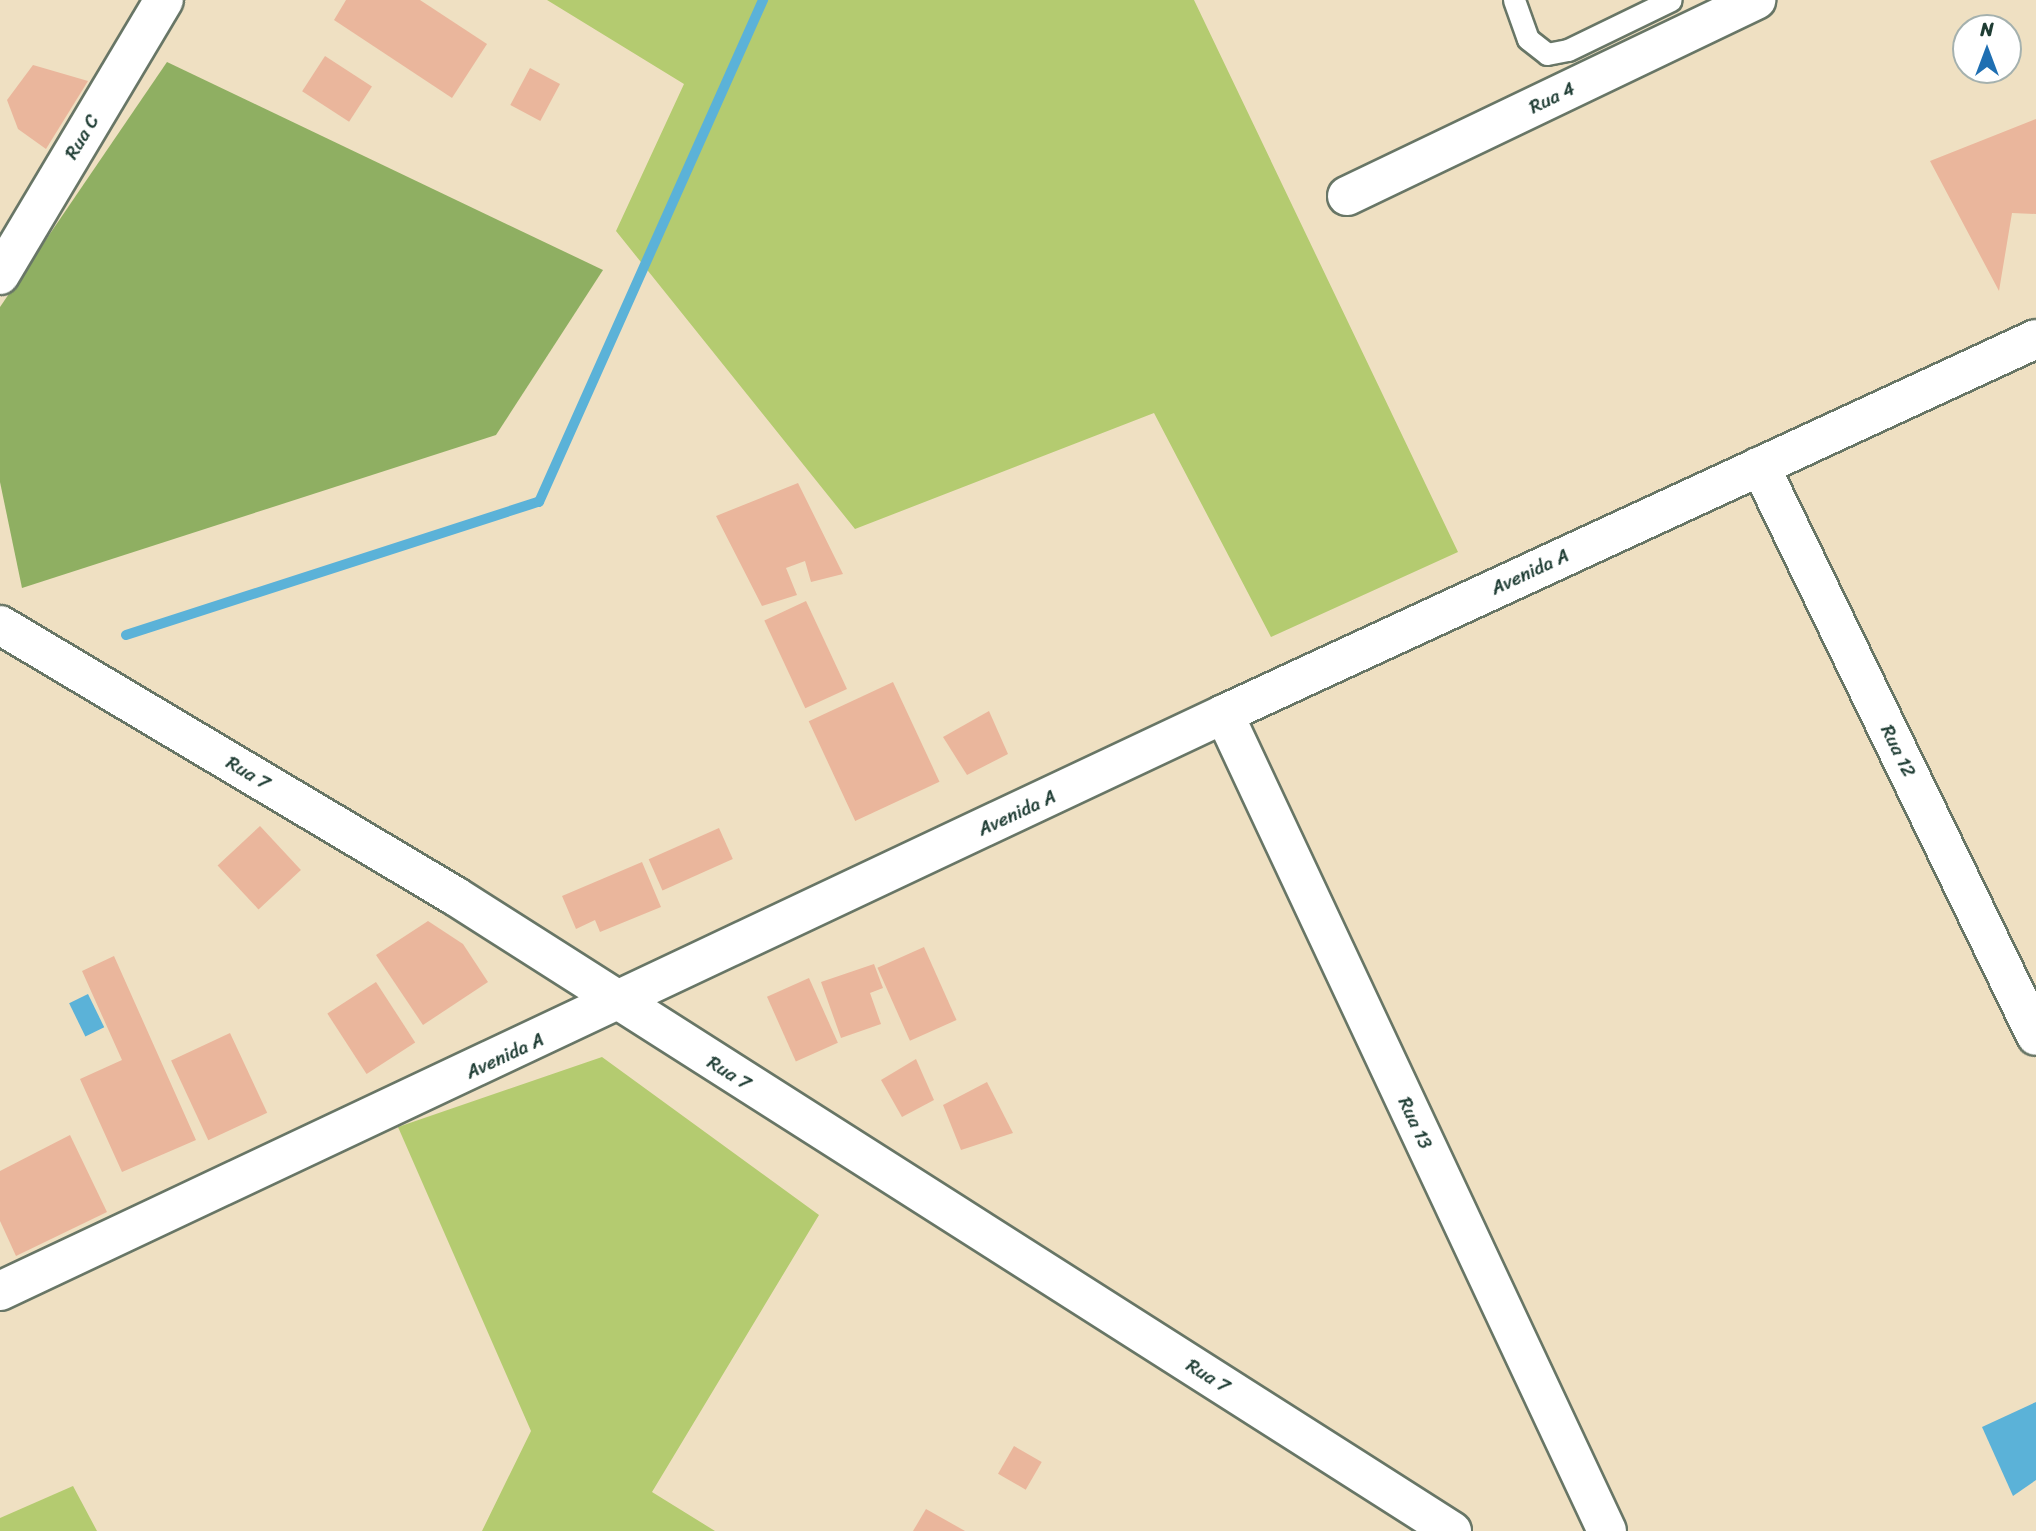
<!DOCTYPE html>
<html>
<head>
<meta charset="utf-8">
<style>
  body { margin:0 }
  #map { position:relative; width:2036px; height:1531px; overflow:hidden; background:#efe0c2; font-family:Sriracha,sans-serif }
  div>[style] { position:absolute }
  .green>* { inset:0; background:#b4cb70 }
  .forest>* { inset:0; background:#8faf62 }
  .water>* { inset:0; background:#5bb2d8; transform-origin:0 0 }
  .stream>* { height:10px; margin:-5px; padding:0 5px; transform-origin:5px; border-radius:5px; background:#5bb2d8 }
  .building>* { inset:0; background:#eab69c; transform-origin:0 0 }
  .roads { filter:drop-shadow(2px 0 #687666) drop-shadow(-2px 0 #687666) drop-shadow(0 2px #687666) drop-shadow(0 -2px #687666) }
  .service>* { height:21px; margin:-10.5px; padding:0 10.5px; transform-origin:10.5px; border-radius:10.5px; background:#fff }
  .minor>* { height:38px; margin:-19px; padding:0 19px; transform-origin:19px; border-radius:19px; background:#fff }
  span { translate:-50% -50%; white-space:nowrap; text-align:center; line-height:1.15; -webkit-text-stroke:5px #fff; paint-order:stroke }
  .street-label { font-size:19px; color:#1f3d34 }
  .north { position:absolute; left:1952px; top:14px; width:70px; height:70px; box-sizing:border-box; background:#fff; border:2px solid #a5b1ae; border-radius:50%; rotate:0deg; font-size:19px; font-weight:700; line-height:28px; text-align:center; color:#1f3d34 }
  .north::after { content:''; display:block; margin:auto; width:24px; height:32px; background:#1f6fb2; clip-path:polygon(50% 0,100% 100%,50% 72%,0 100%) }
</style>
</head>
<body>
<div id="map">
  <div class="green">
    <div style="clip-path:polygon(547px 0,1194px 0,1458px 552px,1271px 637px,1154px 413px,855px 529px,616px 231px,684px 84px)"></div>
    <div style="clip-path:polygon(602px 1057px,819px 1215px,652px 1492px,715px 1531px,482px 1531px,531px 1431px,398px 1127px)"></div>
    <div style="clip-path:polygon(73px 1486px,97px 1531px,0 1531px,0 1518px)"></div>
  </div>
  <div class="forest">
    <div style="clip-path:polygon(167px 62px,603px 270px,496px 435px,22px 588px,0 482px,0 307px)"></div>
  </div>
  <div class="water">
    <div style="left:88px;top:994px;width:37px;height:21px;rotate:64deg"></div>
    <div style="clip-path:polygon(2036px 1402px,2036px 1480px,2013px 1496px,1982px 1427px)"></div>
  </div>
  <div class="stream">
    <div style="left:126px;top:635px;width:434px;rotate:-17.9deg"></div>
    <div style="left:539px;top:502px;width:550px;rotate:-65.95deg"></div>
  </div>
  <div class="building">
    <div style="clip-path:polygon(346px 0,420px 0,487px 44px,452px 98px,334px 20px)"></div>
    <div style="left:325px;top:56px;width:56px;height:42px;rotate:33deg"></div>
    <div style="clip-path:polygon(33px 65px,88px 81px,46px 149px,18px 129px,7px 100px)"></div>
    <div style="left:530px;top:68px;width:34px;height:42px;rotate:28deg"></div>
    <div style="clip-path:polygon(2036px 119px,2036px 214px,2012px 213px,1999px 291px,1930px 161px)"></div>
    <div style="clip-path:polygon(798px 483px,843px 574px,811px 582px,805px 561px,786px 568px,797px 595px,762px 606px,716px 516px)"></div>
    <div style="left:806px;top:601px;width:97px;height:46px;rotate:65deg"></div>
    <div style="left:893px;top:682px;width:110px;height:93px;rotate:65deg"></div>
    <div style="clip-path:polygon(989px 711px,1008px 754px,967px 775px,943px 737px)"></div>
    <div style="left:260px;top:826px;width:60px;height:58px;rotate:47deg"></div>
    <div style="left:719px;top:828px;width:34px;height:77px;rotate:66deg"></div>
    <div style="clip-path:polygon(642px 862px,661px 907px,600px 932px,595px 920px,576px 929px,562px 896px)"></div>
    <div style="clip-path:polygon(428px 921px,463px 944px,488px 982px,423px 1025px,376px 955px)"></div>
    <div style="left:924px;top:947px;width:80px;height:51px;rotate:66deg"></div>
    <div style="clip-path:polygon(114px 956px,196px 1140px,122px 1172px,80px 1079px,122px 1060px,82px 971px)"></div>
    <div style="clip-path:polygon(874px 964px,883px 988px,870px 993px,881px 1024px,841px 1038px,821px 982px)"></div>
    <div style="left:809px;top:978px;width:71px;height:46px;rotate:66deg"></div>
    <div style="left:376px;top:982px;width:72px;height:58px;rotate:57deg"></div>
    <div style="left:230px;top:1033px;width:88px;height:65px;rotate:65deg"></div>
    <div style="clip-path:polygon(916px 1059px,934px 1100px,902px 1117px,881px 1080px)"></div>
    <div style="clip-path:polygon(987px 1082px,1013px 1133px,961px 1150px,943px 1105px)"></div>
    <div style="clip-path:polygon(70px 1135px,107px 1212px,16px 1256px,0 1221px,0 1171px)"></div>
    <div style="left:1014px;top:1446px;width:32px;height:32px;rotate:30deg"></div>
    <div style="clip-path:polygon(926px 1509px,965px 1531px,913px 1531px)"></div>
  </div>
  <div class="roads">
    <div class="service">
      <div style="left:1514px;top:0;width:41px;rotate:70.3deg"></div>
      <div style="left:1528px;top:39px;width:24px;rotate:38deg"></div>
      <div style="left:1547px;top:54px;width:21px;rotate:-11deg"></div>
      <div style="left:1568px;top:50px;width:114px;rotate:-25.9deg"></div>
    </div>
    <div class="minor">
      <div style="left:1347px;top:196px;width:454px;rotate:-25.6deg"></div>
      <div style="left:0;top:275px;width:320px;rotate:-59.2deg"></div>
      <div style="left:1760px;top:466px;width:633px;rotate:64.16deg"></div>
      <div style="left:0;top:625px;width:530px;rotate:30.78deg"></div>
      <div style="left:455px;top:896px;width:1182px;rotate:32.49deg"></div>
      <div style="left:1224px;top:714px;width:902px;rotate:64.88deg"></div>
      <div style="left:0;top:1291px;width:1353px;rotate:-25.24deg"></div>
      <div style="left:1224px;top:714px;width:894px;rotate:-24.79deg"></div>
    </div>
  </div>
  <div class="street-label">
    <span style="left:1552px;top:98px;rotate:-26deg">Rua 4</span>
    <span style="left:82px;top:137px;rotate:-59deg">Rua C</span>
    <span style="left:1530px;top:572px;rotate:-25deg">Avenida A</span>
    <span style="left:1898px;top:751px;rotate:64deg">Rua 12</span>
    <span style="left:248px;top:773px;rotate:31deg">Rua 7</span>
    <span style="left:1017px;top:813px;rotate:-25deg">Avenida A</span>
    <span style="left:505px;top:1056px;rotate:-25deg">Avenida A</span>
    <span style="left:729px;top:1073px;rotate:32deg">Rua 7</span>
    <span style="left:1415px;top:1123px;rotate:65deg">Rua 13</span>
    <span style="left:1208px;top:1376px;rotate:32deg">Rua 7</span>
  </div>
  <div class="north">N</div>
</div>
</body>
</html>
